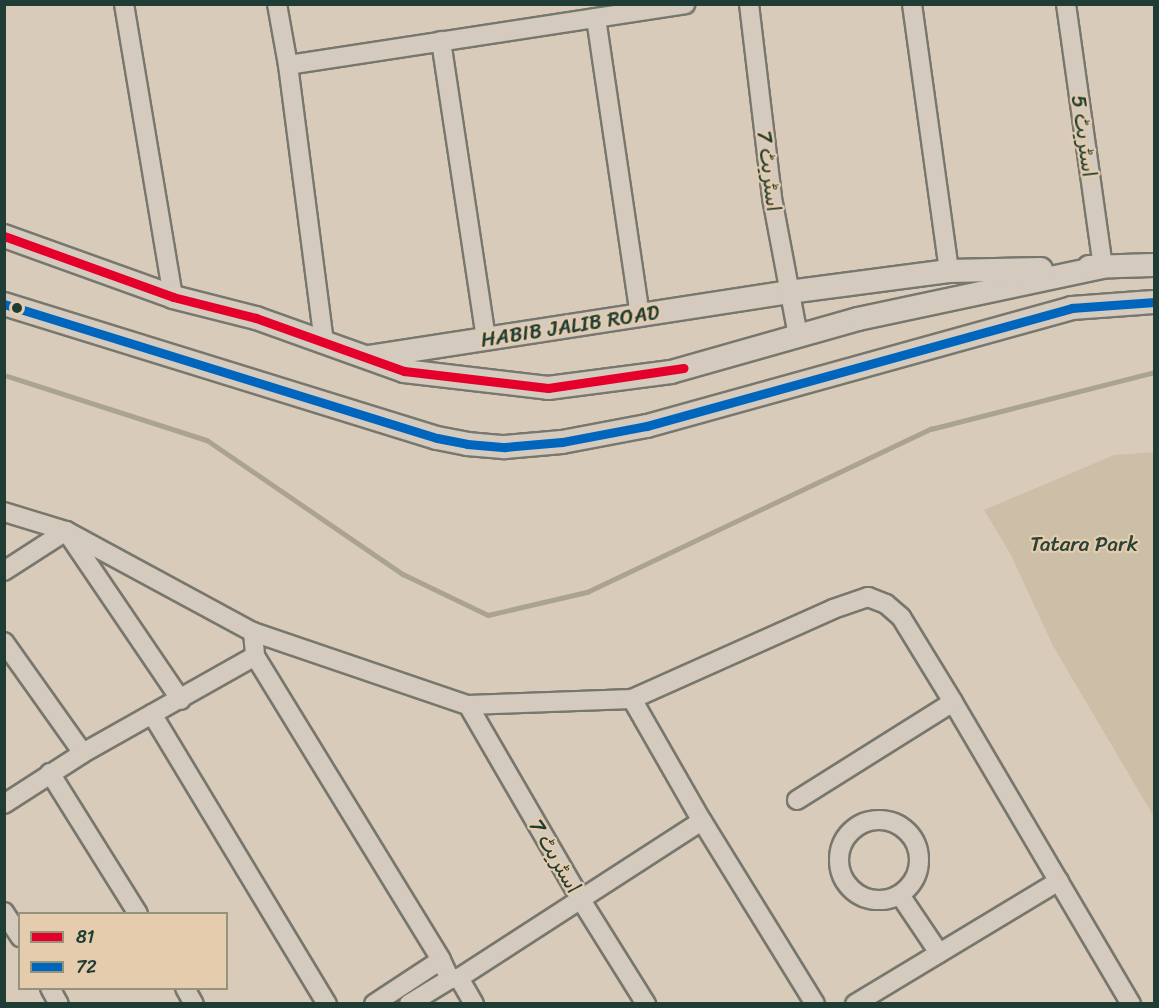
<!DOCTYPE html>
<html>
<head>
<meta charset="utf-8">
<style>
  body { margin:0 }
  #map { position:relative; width:1159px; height:1008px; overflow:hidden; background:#d8cbba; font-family:Sriracha,"Playpen Sans Arabic",sans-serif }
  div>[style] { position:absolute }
  .green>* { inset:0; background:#cdbea8 }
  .stream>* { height:4.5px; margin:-2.25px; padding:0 2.25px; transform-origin:2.25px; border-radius:2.25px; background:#aaa48f }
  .roads { filter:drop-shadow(2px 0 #78776e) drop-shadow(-2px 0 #78776e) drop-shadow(0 2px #78776e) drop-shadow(0 -2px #78776e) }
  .minor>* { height:18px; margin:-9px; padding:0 9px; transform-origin:9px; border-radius:9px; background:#d4cabe }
  .minor>.ring { margin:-9px; padding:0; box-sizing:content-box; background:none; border:18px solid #d4cabe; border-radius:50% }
  .major>* { height:22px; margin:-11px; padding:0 11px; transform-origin:11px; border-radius:11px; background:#d4cabe }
  .bus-1>* { height:9px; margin:-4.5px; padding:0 4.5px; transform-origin:4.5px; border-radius:4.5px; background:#e4002b }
  .bus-2>* { height:9px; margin:-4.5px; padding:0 4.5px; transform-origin:4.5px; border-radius:4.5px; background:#0065bd }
  .dots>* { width:16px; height:16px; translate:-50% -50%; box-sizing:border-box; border:3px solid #e5ccad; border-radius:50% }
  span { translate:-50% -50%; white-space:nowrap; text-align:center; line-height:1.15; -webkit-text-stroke:4.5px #e5ccad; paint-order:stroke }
  .street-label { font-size:21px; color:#1f3d34 }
  .park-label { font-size:21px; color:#274339 }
  .frame { position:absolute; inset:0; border:6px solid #1f3d34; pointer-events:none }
  .legend { position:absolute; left:18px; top:912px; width:210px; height:78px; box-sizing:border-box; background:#e5ccad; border:2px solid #96937d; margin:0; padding:8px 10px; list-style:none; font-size:18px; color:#1f3d34 }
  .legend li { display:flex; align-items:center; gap:12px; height:30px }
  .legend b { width:30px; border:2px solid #96937d }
</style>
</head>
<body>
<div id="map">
  <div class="green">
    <div style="clip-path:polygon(1154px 452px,1154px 817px,1053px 646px,1011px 555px,984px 510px,1114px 455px)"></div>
  </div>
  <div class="stream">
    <div style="left:4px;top:375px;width:213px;rotate:17.8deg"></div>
    <div style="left:207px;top:440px;width:237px;rotate:34.4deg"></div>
    <div style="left:403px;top:574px;width:94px;rotate:25.8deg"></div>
    <div style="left:488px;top:615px;width:102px;rotate:-13.1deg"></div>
    <div style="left:587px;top:592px;width:381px;rotate:-25.4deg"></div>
    <div style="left:931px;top:429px;width:230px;rotate:-14.3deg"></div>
  </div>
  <div class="roads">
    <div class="minor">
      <div style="left:124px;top:4px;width:297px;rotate:80.5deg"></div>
      <div style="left:277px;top:4px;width:62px;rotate:79.8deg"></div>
      <div style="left:288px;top:65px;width:279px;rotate:82.6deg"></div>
      <div style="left:749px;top:4px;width:195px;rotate:83.2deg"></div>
      <div style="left:772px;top:198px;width:140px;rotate:79.3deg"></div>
      <div style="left:912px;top:4px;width:270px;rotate:82.1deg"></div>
      <div style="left:1066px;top:4px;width:266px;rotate:82deg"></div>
      <div style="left:596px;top:18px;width:300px;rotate:81.6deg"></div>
      <div style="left:441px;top:41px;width:301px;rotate:81.4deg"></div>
      <div style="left:288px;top:65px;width:402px;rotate:-8.7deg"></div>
      <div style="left:4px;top:512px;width:65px;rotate:17deg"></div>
      <div style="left:66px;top:531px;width:213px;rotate:28.4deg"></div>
      <div style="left:253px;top:632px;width:227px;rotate:18.8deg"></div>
      <div style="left:468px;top:705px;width:164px;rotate:-2.1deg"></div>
      <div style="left:632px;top:699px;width:220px;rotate:-24.1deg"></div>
      <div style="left:833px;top:609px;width:37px;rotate:-19deg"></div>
      <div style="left:868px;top:597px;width:19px;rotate:21deg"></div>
      <div style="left:886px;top:604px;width:20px;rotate:41deg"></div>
      <div style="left:901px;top:617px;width:100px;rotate:58.5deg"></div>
      <div style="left:953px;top:702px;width:351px;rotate:59.5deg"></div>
      <div style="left:4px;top:571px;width:74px;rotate:-32.8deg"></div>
      <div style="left:66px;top:531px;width:204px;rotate:55.8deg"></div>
      <div style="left:253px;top:632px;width:24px;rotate:85deg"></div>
      <div style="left:255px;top:656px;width:356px;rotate:58.5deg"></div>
      <div style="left:441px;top:960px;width:21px;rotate:65deg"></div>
      <div style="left:4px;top:642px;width:136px;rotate:54.6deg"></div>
      <div style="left:632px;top:699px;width:141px;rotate:60.2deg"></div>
      <div style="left:702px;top:821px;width:215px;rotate:58.3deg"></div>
      <div style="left:468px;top:705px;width:225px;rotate:59.9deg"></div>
      <div style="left:581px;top:900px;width:123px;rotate:58deg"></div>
      <div style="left:152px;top:714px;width:339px;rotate:58.9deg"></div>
      <div style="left:50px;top:773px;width:166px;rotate:58deg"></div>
      <div style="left:797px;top:800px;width:184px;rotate:-32.1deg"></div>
      <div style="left:4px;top:804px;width:94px;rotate:-32.8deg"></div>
      <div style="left:83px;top:753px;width:197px;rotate:-29.4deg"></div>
      <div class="ring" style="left:839px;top:820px;width:62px;height:62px"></div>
      <div style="left:900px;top:895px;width:70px;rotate:56.1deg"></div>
      <div style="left:4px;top:912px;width:30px;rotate:57deg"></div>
      <div style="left:459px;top:978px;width:289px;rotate:-32.9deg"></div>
      <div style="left:50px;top:988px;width:18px;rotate:61deg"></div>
      <div style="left:185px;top:988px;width:18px;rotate:61deg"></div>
      <div style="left:374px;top:1004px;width:80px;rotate:-33.3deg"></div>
      <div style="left:409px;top:1004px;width:48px;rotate:-31.4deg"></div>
      <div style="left:450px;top:979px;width:9px;rotate:-6deg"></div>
      <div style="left:459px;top:978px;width:30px;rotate:60deg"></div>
      <div style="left:855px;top:1004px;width:238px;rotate:-31.1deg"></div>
    </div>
    <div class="major">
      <div style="left:4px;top:236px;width:180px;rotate:19.8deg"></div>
      <div style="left:173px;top:297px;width:86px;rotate:14.2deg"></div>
      <div style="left:256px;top:318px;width:157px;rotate:19.7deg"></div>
      <div style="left:404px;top:371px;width:145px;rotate:6.7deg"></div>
      <div style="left:548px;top:388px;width:124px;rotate:-7.4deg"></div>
      <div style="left:671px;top:372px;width:194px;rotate:-15.8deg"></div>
      <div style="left:858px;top:319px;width:250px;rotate:-12deg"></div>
      <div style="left:1089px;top:267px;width:65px;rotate:-1.8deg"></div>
      <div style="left:4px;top:304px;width:453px;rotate:17.2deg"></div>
      <div style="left:437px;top:438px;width:31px;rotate:11deg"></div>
      <div style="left:467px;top:444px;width:38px;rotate:5deg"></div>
      <div style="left:505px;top:447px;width:57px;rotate:-5deg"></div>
      <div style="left:562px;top:442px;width:86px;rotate:-10.7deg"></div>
      <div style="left:647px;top:426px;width:441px;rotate:-15.5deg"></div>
      <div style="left:1072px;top:308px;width:82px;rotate:-4.2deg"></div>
      <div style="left:369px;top:357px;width:425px;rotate:-8.8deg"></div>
      <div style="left:789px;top:292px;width:161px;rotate:-7.5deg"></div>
      <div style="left:949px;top:271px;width:92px;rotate:-1.2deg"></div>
    </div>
  </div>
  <div class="bus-1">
    <div style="left:4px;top:236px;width:180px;rotate:19.8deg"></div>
    <div style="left:173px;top:297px;width:86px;rotate:14.2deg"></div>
    <div style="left:256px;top:318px;width:157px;rotate:19.7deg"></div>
    <div style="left:404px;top:371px;width:145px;rotate:6.7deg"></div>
    <div style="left:548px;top:388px;width:137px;rotate:-8.4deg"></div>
  </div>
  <div class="bus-2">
    <div style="left:4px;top:304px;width:453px;rotate:17.2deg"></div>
    <div style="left:437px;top:438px;width:31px;rotate:11deg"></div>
    <div style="left:467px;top:444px;width:38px;rotate:5deg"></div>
    <div style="left:505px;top:447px;width:57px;rotate:-5deg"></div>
    <div style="left:562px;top:442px;width:86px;rotate:-10.7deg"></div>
    <div style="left:647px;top:426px;width:441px;rotate:-15.5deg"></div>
    <div style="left:1072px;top:308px;width:82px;rotate:-4.2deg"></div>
  </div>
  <div class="dots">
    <div style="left:17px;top:308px;background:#1f3d34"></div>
  </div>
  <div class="street-label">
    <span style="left:1084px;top:136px;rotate:82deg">اسٹریٹ 5</span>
    <span style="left:769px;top:171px;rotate:83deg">اسٹریٹ 7</span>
    <span style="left:570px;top:326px;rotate:-9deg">HABIB JALIB ROAD</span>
    <span style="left:555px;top:856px;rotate:60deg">اسٹریٹ 7</span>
  </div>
  <div class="park-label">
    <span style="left:1084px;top:544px">Tatara Park</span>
  </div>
  <div class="frame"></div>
  <ul class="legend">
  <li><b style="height:8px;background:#e4002b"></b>81</li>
  <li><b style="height:8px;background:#0065bd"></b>72</li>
  </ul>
</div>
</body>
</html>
